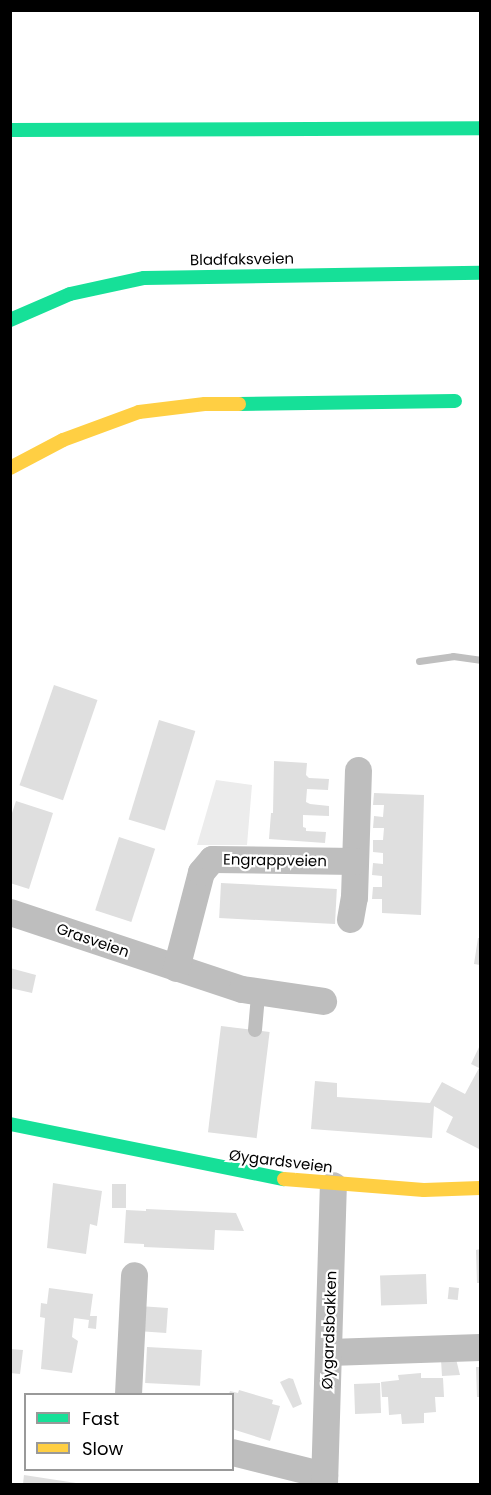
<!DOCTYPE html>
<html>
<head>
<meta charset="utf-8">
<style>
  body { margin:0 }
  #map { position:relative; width:491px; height:1495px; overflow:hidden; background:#fff; font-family:Poppins,sans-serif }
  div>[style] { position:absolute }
  .green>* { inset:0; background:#ececec }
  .stream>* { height:7px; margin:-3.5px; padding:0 3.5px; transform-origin:3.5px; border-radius:3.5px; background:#bfbfbf }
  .building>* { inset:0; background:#dfdfdf; transform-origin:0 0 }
  .lane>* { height:14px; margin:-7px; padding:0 7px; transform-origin:7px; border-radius:7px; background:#bebebe }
  .street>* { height:27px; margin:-13.5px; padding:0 13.5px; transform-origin:13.5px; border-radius:13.5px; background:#bebebe }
  .fast>* { height:14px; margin:-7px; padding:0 7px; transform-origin:7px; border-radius:7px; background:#16e098 }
  .slow>* { height:14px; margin:-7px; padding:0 7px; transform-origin:7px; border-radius:7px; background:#ffcf43 }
  span { translate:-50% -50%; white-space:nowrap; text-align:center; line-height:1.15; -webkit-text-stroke:4.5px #fff; paint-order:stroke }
  .street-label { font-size:15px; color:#000 }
  .frame { position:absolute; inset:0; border:12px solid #000; pointer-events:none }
  .legend { position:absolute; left:24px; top:1393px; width:210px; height:78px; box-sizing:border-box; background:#fff; border:2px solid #999; margin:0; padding:8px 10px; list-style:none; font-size:18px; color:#000 }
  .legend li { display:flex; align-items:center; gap:12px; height:30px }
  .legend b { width:30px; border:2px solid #999 }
</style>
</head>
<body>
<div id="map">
  <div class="green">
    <div style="clip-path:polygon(216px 780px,252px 785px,247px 845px,197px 845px)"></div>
  </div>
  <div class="stream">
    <div style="left:419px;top:661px;width:34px;rotate:-8deg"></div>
    <div style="left:453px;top:656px;width:27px;rotate:8deg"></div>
  </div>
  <div class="building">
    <div style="left:54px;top:685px;width:46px;height:106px;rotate:19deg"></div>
    <div style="left:159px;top:720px;width:38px;height:104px;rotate:17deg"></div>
    <div style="clip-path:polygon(274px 761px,307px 763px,306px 775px,309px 778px,329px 779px,328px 790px,307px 789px,306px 802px,310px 804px,329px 806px,329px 816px,303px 815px,303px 827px,306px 828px,306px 831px,326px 832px,325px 843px,269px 839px,271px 813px,273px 813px)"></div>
    <div style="clip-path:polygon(374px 793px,424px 795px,421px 915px,382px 913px,382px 899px,372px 899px,373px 887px,382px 887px,382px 876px,372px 875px,373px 863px,383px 864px,383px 853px,373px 852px,373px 840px,383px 840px,384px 828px,373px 828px,374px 816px,383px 817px,384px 805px,373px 805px)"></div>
    <div style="clip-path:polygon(16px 801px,53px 813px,29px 889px,10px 883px,10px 819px)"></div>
    <div style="left:119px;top:837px;width:38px;height:77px;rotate:18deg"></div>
    <div style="left:221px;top:883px;width:116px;height:35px;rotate:3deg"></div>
    <div style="clip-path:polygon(478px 938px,480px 938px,480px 965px,474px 964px)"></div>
    <div style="clip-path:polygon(10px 968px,36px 975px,32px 993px,10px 988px)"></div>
    <div style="left:221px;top:1026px;width:49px;height:107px;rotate:7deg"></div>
    <div style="clip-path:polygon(480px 1045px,479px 1149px,446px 1132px,453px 1117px,434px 1106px,432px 1138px,311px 1129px,315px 1081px,337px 1083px,337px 1097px,430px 1103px,442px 1082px,465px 1094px,479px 1068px,471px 1064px)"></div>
    <div style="clip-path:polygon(53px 1183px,102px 1191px,97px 1226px,90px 1224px,86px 1254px,47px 1248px)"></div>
    <div style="left:112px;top:1184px;width:14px;height:24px"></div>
    <div style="clip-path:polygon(146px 1209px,236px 1213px,244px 1231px,215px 1230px,214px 1250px,144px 1247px,144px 1244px,124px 1243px,126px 1210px,146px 1211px)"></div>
    <div style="clip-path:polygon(480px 1249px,480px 1283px,477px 1283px,476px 1250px)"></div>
    <div style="left:426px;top:1274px;width:30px;height:46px;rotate:88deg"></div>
    <div style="left:449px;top:1287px;width:10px;height:12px;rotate:6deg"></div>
    <div style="clip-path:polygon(49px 1288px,93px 1294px,90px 1316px,97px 1316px,96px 1329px,88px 1328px,89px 1320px,74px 1318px,72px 1337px,78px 1341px,72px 1373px,41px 1369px,45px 1318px,40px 1317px,41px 1303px,47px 1304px)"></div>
    <div style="left:139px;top:1306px;width:29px;height:25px;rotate:4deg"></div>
    <div style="left:147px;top:1347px;width:55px;height:36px;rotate:3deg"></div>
    <div style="clip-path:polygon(10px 1349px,23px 1350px,20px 1374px,10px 1373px)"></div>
    <div style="clip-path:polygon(456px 1359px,460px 1375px,442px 1376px,441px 1360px)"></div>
    <div style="clip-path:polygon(476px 1367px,480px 1367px,480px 1397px,477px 1397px)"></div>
    <div style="clip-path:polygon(421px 1373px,421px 1378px,443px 1378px,444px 1397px,435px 1397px,436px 1412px,424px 1413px,424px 1423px,402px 1424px,401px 1414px,389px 1415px,388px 1397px,382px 1397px,381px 1382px,399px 1380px,398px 1375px)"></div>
    <div style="clip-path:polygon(289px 1378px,293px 1379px,302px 1404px,293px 1408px,280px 1382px)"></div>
    <div style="left:380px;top:1383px;width:30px;height:26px;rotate:88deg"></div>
    <div style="clip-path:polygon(239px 1390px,273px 1400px,272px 1404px,280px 1406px,270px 1441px,232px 1429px,232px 1394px,229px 1394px,230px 1391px,238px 1393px)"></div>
    <div style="clip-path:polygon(24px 1475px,76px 1483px,76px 1484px,23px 1484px)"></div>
  </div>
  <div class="lane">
    <div style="left:255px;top:1030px;width:38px;rotate:-85deg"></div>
  </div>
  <div class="street">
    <div style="left:10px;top:912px;width:244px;rotate:18.4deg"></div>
    <div style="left:242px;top:989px;width:82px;rotate:8.4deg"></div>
    <div style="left:350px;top:919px;width:22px;rotate:-80deg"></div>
    <div style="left:354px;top:897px;width:127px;rotate:-88.2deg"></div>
    <div style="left:176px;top:968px;width:99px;rotate:-75.4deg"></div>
    <div style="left:201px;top:872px;width:17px;rotate:-50deg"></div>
    <div style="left:212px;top:859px;width:142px;rotate:0.8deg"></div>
    <div style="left:329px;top:1352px;width:151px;rotate:-1.9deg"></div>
    <div style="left:128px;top:1394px;width:119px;rotate:-87.1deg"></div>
    <div style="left:232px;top:1452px;width:95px;rotate:14deg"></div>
    <div style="left:324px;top:1484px;width:299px;rotate:-88.3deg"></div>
  </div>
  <div class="fast">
    <div style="left:10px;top:130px;width:470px;rotate:-0.2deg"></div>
    <div style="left:10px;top:320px;width:65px;rotate:-23.4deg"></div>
    <div style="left:70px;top:294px;width:76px;rotate:-12.2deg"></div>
    <div style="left:144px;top:278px;width:336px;rotate:-0.9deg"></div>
    <div style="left:239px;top:404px;width:216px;rotate:-0.8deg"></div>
    <div style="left:10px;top:1124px;width:279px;rotate:11.4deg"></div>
  </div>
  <div class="slow">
    <div style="left:10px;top:468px;width:60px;rotate:-27.8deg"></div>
    <div style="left:63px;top:440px;width:81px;rotate:-20.2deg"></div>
    <div style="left:139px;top:412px;width:66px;rotate:-6.9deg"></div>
    <div style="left:205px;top:404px;width:34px"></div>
    <div style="left:284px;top:1179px;width:140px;rotate:4.5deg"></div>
    <div style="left:424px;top:1190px;width:56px;rotate:-2deg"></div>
  </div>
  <div class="street-label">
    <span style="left:242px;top:259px;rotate:-1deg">Bladfaksveien</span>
    <span style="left:275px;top:860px;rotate:1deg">Engrappveien</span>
    <span style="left:93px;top:940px;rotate:19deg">Grasveien</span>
    <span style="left:281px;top:1161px;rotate:7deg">Øygardsveien</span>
    <span style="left:329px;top:1330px;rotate:-88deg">Øygardsbakken</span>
  </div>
  <div class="frame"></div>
  <ul class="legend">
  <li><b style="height:8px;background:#16e098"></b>Fast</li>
  <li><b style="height:8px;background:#ffcf43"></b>Slow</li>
  </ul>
</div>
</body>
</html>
